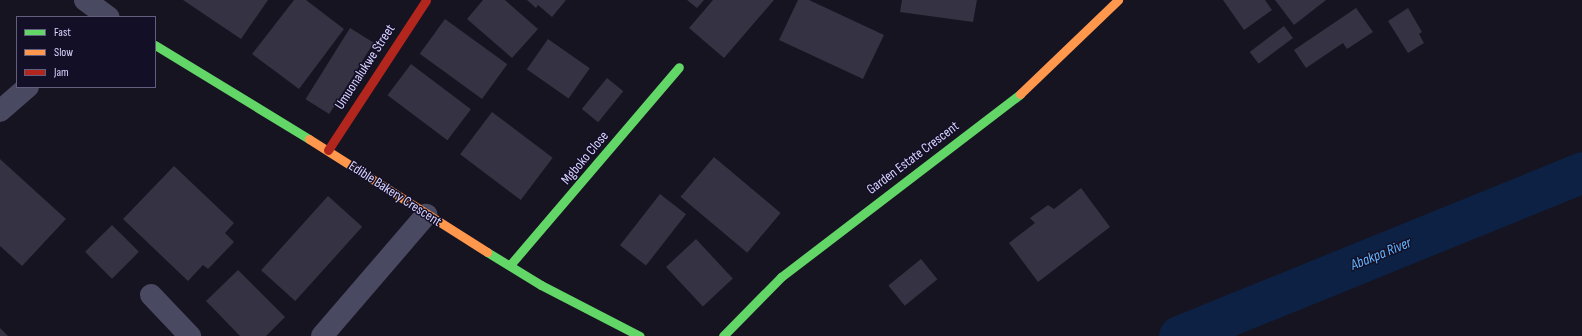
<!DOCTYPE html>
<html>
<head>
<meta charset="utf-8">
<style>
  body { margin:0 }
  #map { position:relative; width:1582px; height:336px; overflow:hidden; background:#161421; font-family:"Sofia Sans Condensed",sans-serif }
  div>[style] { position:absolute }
  .river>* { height:41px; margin:-20.5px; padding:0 20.5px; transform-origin:20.5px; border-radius:20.5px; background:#0d2144 }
  .building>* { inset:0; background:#343243; transform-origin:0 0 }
  .street>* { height:22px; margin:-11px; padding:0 11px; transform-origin:11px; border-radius:11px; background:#4a4962 }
  .fast>* { height:9px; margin:-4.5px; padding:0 4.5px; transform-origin:4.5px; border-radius:4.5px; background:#63d668 }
  .slow>* { height:9px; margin:-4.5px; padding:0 4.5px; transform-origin:4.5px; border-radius:4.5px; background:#ff974d }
  .jam>* { height:9px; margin:-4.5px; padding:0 4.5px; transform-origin:4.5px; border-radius:4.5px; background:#b3261e }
  span { translate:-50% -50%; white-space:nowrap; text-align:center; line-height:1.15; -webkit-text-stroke:3px #130f26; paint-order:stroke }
  .street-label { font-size:14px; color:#d9d4ff }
  .water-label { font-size:15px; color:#62b6ff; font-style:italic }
  .legend { position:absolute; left:16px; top:16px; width:140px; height:72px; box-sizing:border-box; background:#130f26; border:1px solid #625e7d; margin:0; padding:5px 7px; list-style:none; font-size:12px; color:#d9d4ff }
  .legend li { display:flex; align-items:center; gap:8px; height:20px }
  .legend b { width:20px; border:1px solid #625e7d }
</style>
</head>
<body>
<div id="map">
  <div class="river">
    <div style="left:1179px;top:336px;width:435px;rotate:-22.1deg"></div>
  </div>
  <div class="building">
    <div style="clip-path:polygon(183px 0,268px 0,241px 39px)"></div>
    <div style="clip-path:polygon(294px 0,306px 0,344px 29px,299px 89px,252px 54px)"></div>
    <div style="clip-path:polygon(483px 0,505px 0,538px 29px,512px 58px,467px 19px)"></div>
    <div style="clip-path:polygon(527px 0,566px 0,552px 17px,538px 5px,536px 8px)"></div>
    <div style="clip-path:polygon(687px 0,704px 0,697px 8px)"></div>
    <div style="clip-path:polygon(713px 0,774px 0,724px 58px,689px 28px)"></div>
    <div style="clip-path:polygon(798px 0,809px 0,884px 35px,863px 79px,779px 40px)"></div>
    <div style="clip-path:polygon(902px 0,977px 0,973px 22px,900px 12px)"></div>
    <div style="clip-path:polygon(1223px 0,1265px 0,1272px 10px,1244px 30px)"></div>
    <div style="clip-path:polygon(1275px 0,1326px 0,1294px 25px)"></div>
    <div style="clip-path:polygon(1356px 8px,1373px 32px,1347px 49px,1343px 43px,1306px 68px,1294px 50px)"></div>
    <div style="clip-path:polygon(1408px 8px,1422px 32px,1419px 34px,1424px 43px,1408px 53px,1388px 21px)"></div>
    <div style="left:445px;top:19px;width:77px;height:43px;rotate:36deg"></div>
    <div style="left:1284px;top:26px;width:15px;height:43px;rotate:53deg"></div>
    <div style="left:350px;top:28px;width:28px;height:84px;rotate:32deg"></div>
    <div style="left:548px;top:39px;width:51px;height:37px;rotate:35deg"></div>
    <div style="left:411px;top:64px;width:75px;height:39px;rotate:37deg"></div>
    <div style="left:607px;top:78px;width:21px;height:40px;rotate:39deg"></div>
    <div style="left:492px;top:112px;width:76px;height:53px;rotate:37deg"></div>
    <div style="left:714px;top:157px;width:87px;height:52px;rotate:40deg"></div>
    <div style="clip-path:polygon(0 159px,66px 219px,22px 266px,0 246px)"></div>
    <div style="clip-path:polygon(174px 166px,234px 223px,225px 233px,234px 242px,208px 269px,203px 265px,188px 281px,123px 219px)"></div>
    <div style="clip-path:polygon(1081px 188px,1110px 227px,1038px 282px,1009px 243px,1035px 223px,1030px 218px,1048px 205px,1054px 209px)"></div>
    <div style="left:660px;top:194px;width:33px;height:65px;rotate:38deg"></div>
    <div style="left:328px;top:196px;width:46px;height:100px;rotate:42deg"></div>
    <div style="left:112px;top:225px;width:38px;height:38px;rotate:45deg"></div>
    <div style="left:696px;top:239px;width:54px;height:41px;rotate:47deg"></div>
    <div style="left:921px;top:259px;width:26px;height:42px;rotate:51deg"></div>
    <div style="clip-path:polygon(238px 270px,285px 317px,266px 336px,240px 336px,206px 301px)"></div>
    <div style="clip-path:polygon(0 328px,8px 336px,0 336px)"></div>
  </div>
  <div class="street">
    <div style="left:85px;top:0;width:29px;rotate:36deg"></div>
    <div style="left:0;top:111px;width:37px;rotate:-41deg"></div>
    <div style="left:151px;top:295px;width:57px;rotate:46.4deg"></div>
    <div style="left:322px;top:336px;width:160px;rotate:-49.3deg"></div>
  </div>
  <div class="fast">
    <div style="left:155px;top:45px;width:180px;rotate:31.4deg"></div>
    <div style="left:487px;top:252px;width:63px;rotate:31.4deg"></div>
    <div style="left:541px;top:285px;width:111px;rotate:27.3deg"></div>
    <div style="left:510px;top:265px;width:260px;rotate:-49.5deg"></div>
    <div style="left:723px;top:336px;width:83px;rotate:-45.5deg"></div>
    <div style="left:781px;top:277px;width:301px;rotate:-37.4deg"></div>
  </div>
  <div class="slow">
    <div style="left:1020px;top:94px;width:136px;rotate:-43.8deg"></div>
    <div style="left:309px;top:139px;width:211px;rotate:32.4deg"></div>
  </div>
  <div class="jam">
    <div style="left:328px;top:150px;width:179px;rotate:-56.8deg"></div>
  </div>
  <div class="street-label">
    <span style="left:365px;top:67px;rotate:-57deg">Umuonalukwe Street</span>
    <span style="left:585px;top:158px;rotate:-50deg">Mgboko Close</span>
    <span style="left:913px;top:158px;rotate:-37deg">Garden Estate Crescent</span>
    <span style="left:395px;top:194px;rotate:33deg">Edible Bakery Crescent</span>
  </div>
  <div class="water-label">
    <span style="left:1381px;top:254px;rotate:-22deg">Abakpa River</span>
  </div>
  <ul class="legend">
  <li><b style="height:5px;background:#63d668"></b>Fast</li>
  <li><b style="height:5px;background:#ff974d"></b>Slow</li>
  <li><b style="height:5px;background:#b3261e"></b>Jam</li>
  </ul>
</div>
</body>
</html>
